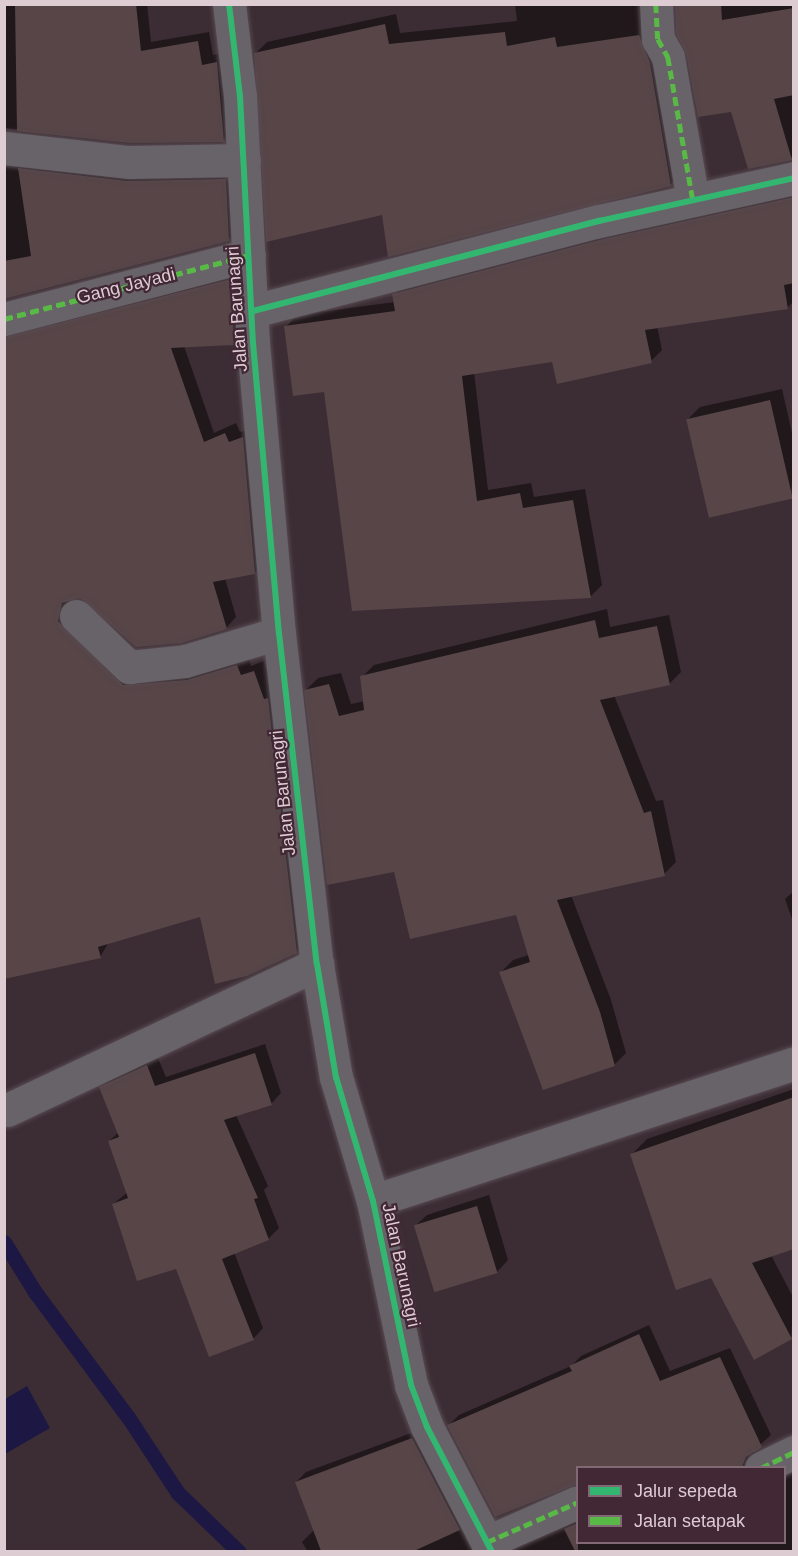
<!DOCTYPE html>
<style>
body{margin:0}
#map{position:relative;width:798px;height:1556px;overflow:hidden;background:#3c2d34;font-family:Helvetica,sans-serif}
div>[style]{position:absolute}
.water>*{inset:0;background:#1d1843}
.shadow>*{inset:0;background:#0007}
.stream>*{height:15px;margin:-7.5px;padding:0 7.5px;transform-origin:7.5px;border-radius:7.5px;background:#1d1843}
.building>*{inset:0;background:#574548;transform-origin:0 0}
.roads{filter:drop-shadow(0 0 2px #584b51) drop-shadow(0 0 2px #584b51)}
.street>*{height:33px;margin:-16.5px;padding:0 16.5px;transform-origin:16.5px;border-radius:16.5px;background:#686269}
.quiet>*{height:4.5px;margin-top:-2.25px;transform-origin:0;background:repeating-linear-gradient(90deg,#58b947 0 9px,transparent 0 13.5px)}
.cycleway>*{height:6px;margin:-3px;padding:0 3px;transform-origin:3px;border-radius:3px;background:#33b770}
span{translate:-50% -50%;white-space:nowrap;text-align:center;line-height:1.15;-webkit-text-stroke:4.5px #422734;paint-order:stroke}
.street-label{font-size:18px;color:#deccd3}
.frame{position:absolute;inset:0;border:6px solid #deccd3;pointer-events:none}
.legend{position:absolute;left:576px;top:1466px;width:210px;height:78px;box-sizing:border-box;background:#422734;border:2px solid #806974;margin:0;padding:8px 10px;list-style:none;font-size:18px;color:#deccd3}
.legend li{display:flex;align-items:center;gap:12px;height:30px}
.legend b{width:30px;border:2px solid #806974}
</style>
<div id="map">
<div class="water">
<i style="clip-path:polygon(27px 1386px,50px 1428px,5px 1454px,5px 1399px)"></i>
</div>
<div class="shadow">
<i style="clip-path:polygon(4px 4px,147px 4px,151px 42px,209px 32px,213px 55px,226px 52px,233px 130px,223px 140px,130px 142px,4px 128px)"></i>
<i style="clip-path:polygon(515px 4px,650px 4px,682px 173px,671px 184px,384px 213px,255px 54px,267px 42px,396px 14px,400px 33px,517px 21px)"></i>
<i style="clip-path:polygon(676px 4px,794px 4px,794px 159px,732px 111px)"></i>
<i style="clip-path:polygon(4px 153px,236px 169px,239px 229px,228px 240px,4px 298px)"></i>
<i style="clip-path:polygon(794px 189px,794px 301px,788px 307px,657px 326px,662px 350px,651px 361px,553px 360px,474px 372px,488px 490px,531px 483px,534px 497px,585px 489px,602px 585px,591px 596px,325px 390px,286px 327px,297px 315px,395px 302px,394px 295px,406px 283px)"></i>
<i style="clip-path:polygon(241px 270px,244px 333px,234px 343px,184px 346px,214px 433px,236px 423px,240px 432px,253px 428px,265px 562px,254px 573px,225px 578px,236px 617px,226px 628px,80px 596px,70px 599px,68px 610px,134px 675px,248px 655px,251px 666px,264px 661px,274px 690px,307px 941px,296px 952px,201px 915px,109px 942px,100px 957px,4px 623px,4px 323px)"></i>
<i style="clip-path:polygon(782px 389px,794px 442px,791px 497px,688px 419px,700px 407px)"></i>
<i style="clip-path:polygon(607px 609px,610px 627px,669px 615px,681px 672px,669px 684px,614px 695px,656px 801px,663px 800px,676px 862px,664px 874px,571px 895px,611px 1000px,626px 1053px,614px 1065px,501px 972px,513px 960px,529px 955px,518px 913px,396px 871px,306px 690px,318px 678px,341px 673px,351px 704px,365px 701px,362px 677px,374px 665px)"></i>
<i style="clip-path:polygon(794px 891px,794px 925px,785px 899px)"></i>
<i style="clip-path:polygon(265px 1044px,281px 1093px,271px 1104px,236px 1115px,268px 1186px,264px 1190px,279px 1228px,268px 1239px,234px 1252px,263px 1328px,253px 1339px,113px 1204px,128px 1192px,109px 1141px,119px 1132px,101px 1088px,112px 1077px,157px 1056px,166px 1077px)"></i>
<i style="clip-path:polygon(794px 1089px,794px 1248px,771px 1255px,794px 1299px,791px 1338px,712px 1276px,632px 1154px,647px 1139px)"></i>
<i style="clip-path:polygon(489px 1195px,508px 1260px,497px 1272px,415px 1226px,427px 1215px)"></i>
<i style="clip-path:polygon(649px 1325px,670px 1371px,730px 1348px,771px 1435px,754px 1450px,758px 1468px,578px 1468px,449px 1425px,459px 1415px,571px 1366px,581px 1356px)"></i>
<i style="clip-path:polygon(422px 1429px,486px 1552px,308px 1552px,302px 1542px,314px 1530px,296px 1482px,306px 1472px)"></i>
<i style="clip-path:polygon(794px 1469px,794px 1552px,513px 1552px,523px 1542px,578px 1518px,578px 1542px,784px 1542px,784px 1473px)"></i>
</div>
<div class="stream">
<i style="left:4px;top:1242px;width:59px;rotate:58.2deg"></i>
<i style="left:35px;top:1292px;width:156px;rotate:53.4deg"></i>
<i style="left:128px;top:1417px;width:91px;rotate:56.7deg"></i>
<i style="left:178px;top:1493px;width:85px;rotate:44deg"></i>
</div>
<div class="building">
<i style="clip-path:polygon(15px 4px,136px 4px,141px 51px,198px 41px,202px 65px,217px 62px,224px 142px,130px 143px,17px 131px)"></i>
<i style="clip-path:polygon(675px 4px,721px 4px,722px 20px,794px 8px,794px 95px,774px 99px,792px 160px,748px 169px,731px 112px,698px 117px,686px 54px,676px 34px)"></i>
<i style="clip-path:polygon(385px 24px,389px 44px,505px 32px,507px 46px,555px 37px,557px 47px,639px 35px,650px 63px,671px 186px,388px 257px,382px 215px,266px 242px,254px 53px)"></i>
<i style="clip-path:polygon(18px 168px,127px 181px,226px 179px,229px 241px,4px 299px,4px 261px,31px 256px)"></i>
<i style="clip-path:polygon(794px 197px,794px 283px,784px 285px,788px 309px,645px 330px,652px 363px,557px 384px,552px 362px,462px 376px,477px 501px,520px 493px,523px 508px,573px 500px,591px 598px,352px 611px,324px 392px,293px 396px,284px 326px,395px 311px,392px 294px,603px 239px)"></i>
<i style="clip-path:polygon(231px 279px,234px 345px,171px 348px,204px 442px,225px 433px,229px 442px,243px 437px,255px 574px,213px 582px,227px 629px,181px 643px,136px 647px,80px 598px,62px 603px,58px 621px,123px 685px,187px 680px,237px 665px,241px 675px,254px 671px,264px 699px,268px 698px,297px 953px,247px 976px,215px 984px,200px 917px,98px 947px,101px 958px,4px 979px,4px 337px)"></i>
<i style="left:770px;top:400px;width:101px;height:86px;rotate:77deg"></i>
<i style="clip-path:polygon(595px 620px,599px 638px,657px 626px,670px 685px,600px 700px,644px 813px,651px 811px,665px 876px,557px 900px,600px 1012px,615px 1066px,543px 1090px,499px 972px,530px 962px,516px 915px,410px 939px,394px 872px,327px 885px,304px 690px,329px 684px,339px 716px,364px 710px,360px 676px)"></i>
<i style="clip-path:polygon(255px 1053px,272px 1105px,224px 1120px,258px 1198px,254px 1199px,269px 1240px,222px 1259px,254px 1340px,209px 1357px,176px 1269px,137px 1281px,112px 1204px,128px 1198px,108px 1141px,119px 1137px,99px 1087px,147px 1065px,155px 1086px)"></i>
<i style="clip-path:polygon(794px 1097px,794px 1249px,752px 1263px,792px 1339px,754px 1360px,711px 1278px,676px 1290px,630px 1154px)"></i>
<i style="left:477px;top:1206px;width:70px;height:66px;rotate:73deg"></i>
<i style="clip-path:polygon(639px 1334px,660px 1381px,720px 1357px,762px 1447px,746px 1457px,742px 1467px,578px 1467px,578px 1484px,495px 1517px,447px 1425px,572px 1371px,569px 1366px)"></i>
<i style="clip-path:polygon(412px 1438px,460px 1530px,414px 1551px,321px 1551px,295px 1482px)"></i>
<i style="clip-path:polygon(578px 1523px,578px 1551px,575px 1551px,564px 1529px)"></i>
</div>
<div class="roads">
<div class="street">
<i style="left:229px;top:4px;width:93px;rotate:83.2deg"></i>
<i style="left:240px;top:96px;width:247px;rotate:87deg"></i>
<i style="left:253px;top:343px;width:291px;rotate:84.9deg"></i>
<i style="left:279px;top:633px;width:333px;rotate:83.5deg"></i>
<i style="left:317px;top:964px;width:115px;rotate:80.5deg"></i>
<i style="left:336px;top:1077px;width:129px;rotate:73.4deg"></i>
<i style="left:373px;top:1201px;width:188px;rotate:78.3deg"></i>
<i style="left:411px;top:1385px;width:45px;rotate:69.1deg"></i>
<i style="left:427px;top:1427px;width:141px;rotate:62.5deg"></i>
<i style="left:656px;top:4px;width:35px;rotate:87deg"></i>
<i style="left:658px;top:39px;width:21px;rotate:61deg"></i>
<i style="left:668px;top:57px;width:145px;rotate:80.1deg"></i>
<i style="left:4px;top:148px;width:126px;rotate:6.4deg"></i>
<i style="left:129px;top:162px;width:115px;rotate:-1deg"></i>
<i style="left:253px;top:311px;width:358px;rotate:-14.6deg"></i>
<i style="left:599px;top:221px;width:200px;rotate:-12.4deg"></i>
<i style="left:4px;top:319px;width:253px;rotate:-14.6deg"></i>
<i style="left:76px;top:616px;width:74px;rotate:43.9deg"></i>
<i style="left:129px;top:667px;width:56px;rotate:-6.1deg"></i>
<i style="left:185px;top:661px;width:98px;rotate:-16.6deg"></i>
<i style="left:7px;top:1110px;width:343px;rotate:-25.2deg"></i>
<i style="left:373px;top:1201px;width:443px;rotate:-18.1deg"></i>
<i style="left:761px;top:1468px;width:37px;rotate:-26deg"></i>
<i style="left:487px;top:1542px;width:99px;rotate:-23.7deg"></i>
</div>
</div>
<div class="quiet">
<i style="left:656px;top:4px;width:35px;rotate:87deg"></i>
<i style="left:658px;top:39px;width:21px;rotate:61deg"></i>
<i style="left:668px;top:57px;width:145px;rotate:80.1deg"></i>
<i style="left:4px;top:319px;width:253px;rotate:-14.6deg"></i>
<i style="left:761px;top:1468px;width:37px;rotate:-26deg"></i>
<i style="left:487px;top:1542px;width:99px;rotate:-23.7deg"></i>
</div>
<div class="cycleway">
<i style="left:229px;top:4px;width:93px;rotate:83.2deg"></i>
<i style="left:240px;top:96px;width:247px;rotate:87deg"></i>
<i style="left:253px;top:343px;width:291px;rotate:84.9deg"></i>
<i style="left:279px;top:633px;width:333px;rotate:83.5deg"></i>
<i style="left:317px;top:964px;width:115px;rotate:80.5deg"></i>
<i style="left:336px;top:1077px;width:129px;rotate:73.4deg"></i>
<i style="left:373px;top:1201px;width:188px;rotate:78.3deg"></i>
<i style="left:411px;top:1385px;width:45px;rotate:69.1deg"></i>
<i style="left:427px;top:1427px;width:141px;rotate:62.5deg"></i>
<i style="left:253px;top:311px;width:358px;rotate:-14.6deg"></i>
<i style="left:599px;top:221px;width:200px;rotate:-12.4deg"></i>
</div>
<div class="street-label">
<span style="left:126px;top:286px;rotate:-14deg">Gang Jayadi</span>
<span style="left:237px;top:309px;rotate:-94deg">Jalan Barunagri</span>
<span style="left:283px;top:793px;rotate:-96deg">Jalan Barunagri</span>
<span style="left:401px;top:1265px;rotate:78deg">Jalan Barunagri</span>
</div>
<div class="frame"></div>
<ul class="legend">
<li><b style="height:8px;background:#33b770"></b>Jalur sepeda</li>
<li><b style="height:8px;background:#58b947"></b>Jalan setapak</li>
</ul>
</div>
